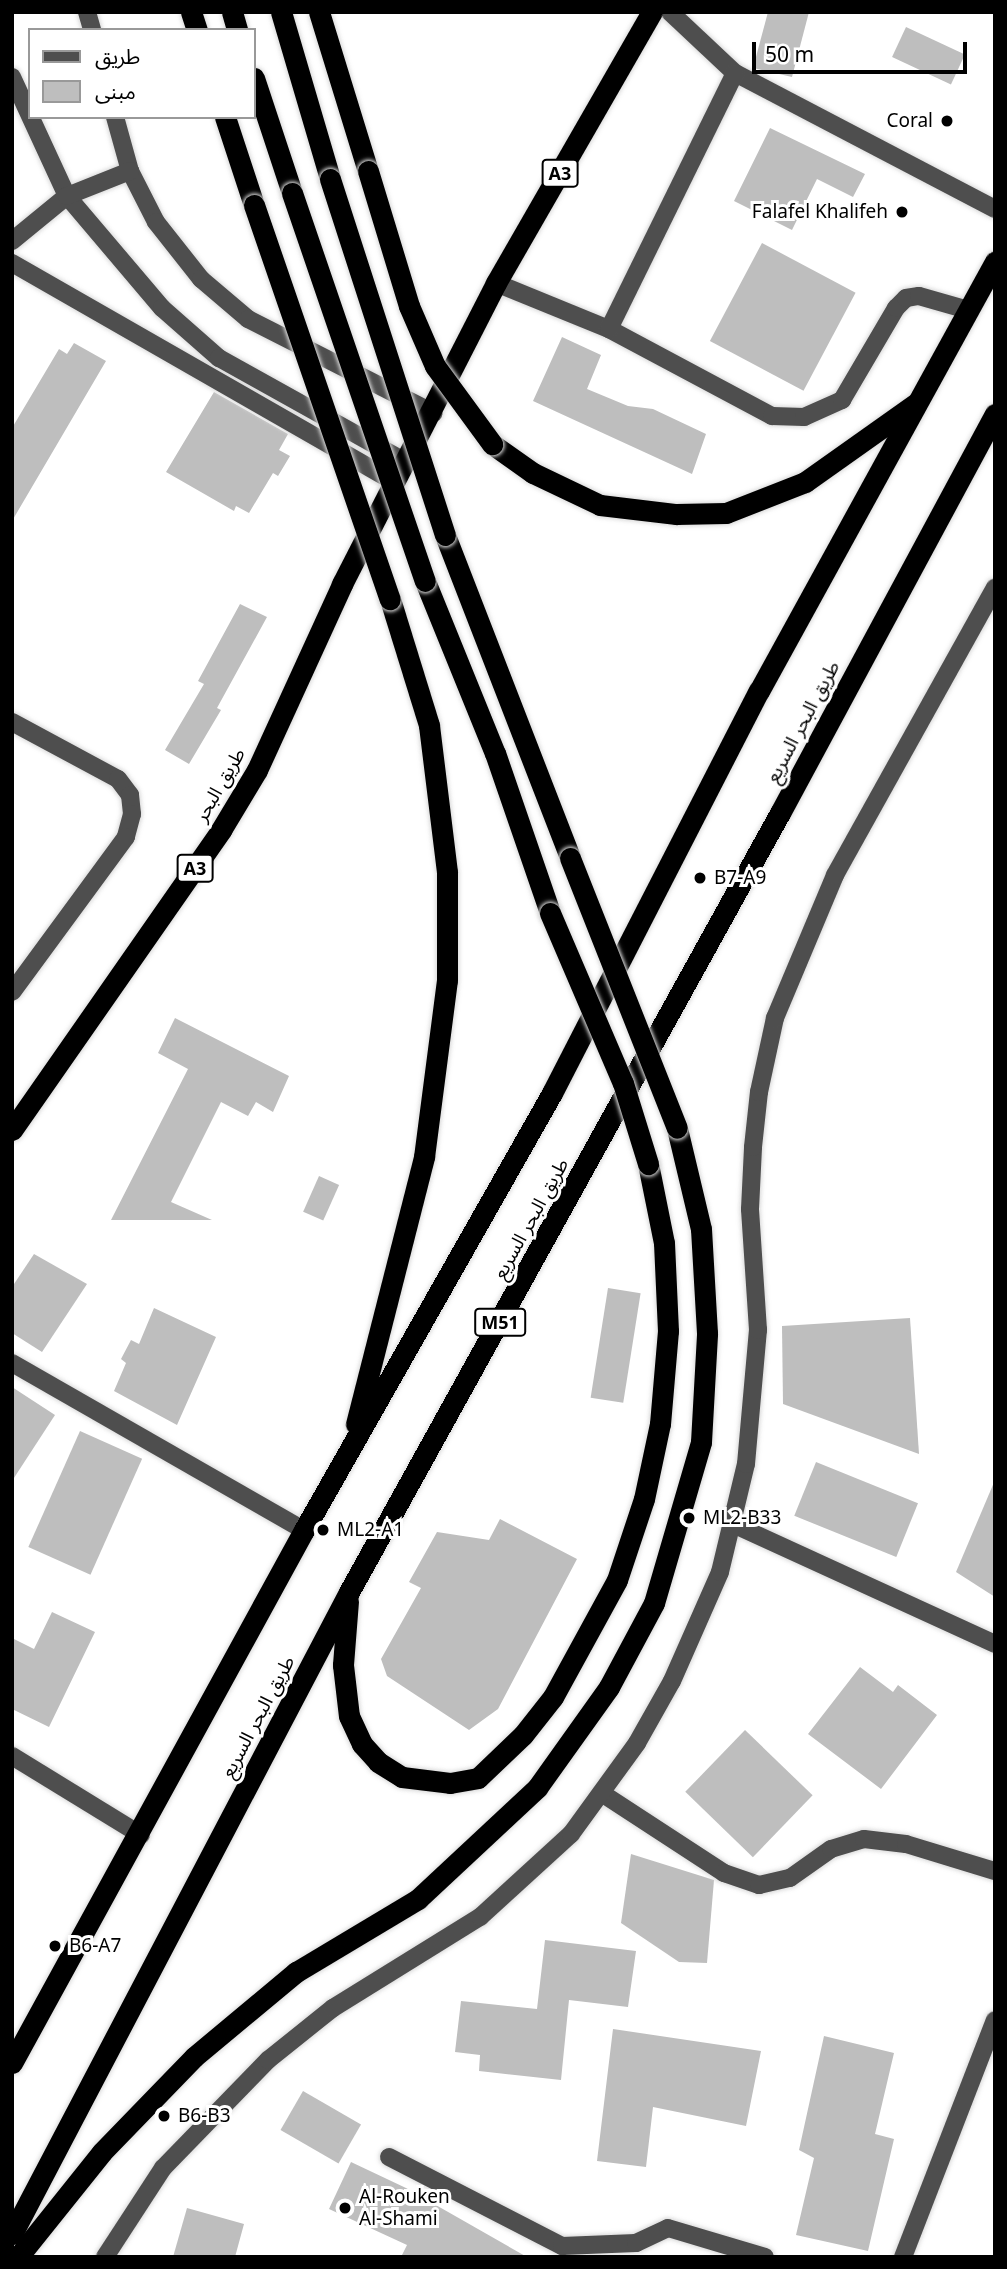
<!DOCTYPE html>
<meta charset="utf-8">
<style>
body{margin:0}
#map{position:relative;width:1007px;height:2269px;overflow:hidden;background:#fff;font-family:"Noto Sans","Noto Sans Arabic",sans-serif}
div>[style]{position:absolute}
.building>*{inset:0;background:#bebebe;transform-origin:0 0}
.roads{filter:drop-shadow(0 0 2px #dbdbdb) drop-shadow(0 0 2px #dbdbdb)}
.minor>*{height:18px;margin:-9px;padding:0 9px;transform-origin:9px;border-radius:9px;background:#4e4e4e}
.highway>*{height:21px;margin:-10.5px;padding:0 10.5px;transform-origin:10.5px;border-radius:10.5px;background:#000}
.bridges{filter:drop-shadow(0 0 2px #dbdbdb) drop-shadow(0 0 2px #dbdbdb)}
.highway-bridge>*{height:21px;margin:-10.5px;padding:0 10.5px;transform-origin:10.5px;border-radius:10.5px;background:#000}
.dots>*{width:19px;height:19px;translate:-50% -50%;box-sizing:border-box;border:4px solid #fff;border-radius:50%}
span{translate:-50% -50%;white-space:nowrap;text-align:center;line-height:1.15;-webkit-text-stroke:6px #fff;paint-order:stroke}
.shield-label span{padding:2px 5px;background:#fff;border:2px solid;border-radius:5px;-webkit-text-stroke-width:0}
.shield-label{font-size:18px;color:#000;font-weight:700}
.poi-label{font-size:19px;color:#000}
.right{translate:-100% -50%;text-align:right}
.left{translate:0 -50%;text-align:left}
.street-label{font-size:19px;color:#000}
.frame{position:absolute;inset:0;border:14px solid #000;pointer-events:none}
.legend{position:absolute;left:28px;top:28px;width:228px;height:91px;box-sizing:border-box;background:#fff;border:2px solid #999;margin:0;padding:9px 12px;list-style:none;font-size:21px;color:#000}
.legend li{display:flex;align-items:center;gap:14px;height:35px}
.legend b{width:35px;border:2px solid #999}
.scale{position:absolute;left:752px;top:42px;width:215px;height:32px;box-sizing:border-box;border:4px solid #000;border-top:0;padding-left:9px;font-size:21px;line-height:24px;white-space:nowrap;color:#000;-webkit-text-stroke:5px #fff;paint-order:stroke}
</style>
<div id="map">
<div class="building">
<i style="clip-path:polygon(768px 12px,809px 12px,792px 77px,753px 68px)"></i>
<i style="left:906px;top:27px;width:65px;height:33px;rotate:25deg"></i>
<i style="clip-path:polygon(770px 128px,865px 174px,853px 197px,817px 179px,792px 230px,734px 201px)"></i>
<i style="left:762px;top:243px;width:106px;height:111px;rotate:28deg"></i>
<i style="clip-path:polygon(562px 337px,601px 355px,587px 389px,628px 406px,653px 409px,706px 434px,692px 474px,533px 401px)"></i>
<i style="clip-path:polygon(74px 343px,106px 361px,12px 521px,12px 428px,59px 349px,67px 354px)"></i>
<i style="clip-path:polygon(214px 392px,288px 434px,279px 450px,290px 456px,278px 476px,273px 473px,249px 513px,236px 506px,234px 511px,166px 472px)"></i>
<i style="clip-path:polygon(240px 604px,267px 617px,217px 708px,221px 710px,189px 764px,165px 750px,204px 684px,198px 681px)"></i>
<i style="clip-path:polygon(175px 1018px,289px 1076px,273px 1112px,256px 1102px,248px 1116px,221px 1102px,171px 1202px,212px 1220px,111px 1220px,188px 1069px,158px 1053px)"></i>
<i style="left:319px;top:1176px;width:22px;height:39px;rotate:24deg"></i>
<i style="clip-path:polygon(34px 1254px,87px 1284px,42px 1352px,12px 1333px,12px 1287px)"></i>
<i style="left:608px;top:1288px;width:33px;height:111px;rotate:9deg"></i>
<i style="clip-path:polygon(154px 1308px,216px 1337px,177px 1425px,114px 1391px,126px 1363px,121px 1359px,131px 1340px,139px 1344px)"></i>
<i style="clip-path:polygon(910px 1318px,919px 1454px,783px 1404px,782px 1326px)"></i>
<i style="clip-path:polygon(12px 1387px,55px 1415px,12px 1481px)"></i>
<i style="left:80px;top:1431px;width:68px;height:127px;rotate:24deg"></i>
<i style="left:816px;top:1462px;width:110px;height:58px;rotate:22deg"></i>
<i style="clip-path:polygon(995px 1480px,995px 1597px,956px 1572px)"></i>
<i style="clip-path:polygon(500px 1519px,577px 1559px,498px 1709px,469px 1730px,387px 1676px,381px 1659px,421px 1588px,409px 1582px,437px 1532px,489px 1540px)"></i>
<i style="clip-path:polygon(52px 1612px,95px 1632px,49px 1727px,12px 1709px,12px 1638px,34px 1649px)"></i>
<i style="clip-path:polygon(860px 1667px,893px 1692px,898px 1685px,937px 1715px,881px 1789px,808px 1734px)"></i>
<i style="left:745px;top:1730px;width:94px;height:86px;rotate:44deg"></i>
<i style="clip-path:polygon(631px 1854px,714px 1880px,707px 1963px,679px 1962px,621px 1923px)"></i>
<i style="clip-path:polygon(545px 1940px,636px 1951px,628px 2007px,569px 2000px,561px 2080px,479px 2071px,480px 2055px,455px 2052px,461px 2001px,537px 2009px)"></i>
<i style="clip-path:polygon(613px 2029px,761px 2051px,746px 2126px,653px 2107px,646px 2167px,597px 2161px)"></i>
<i style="clip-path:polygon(824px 2036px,894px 2053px,875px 2134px,894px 2139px,868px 2251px,796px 2235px,814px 2158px,799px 2150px)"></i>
<i style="left:303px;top:2091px;width:67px;height:45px;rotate:30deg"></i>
<i style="clip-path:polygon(351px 2162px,406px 2188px,527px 2257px,401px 2257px,407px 2245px,329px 2209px)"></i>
<i style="clip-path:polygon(187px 2208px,244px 2224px,235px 2257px,173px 2257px)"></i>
</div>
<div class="roads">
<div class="minor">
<i style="left:87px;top:12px;width:19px;rotate:74deg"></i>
<i style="left:670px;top:12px;width:89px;rotate:43.2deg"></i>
<i style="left:735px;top:73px;width:293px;rotate:27.6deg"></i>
<i style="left:12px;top:77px;width:131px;rotate:65.2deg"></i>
<i style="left:67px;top:196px;width:147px;rotate:49.7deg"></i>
<i style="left:162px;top:308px;width:76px;rotate:41.3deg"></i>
<i style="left:219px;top:358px;width:214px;rotate:29.1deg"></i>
<i style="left:115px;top:117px;width:56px;rotate:74.5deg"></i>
<i style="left:130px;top:171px;width:57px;rotate:63deg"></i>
<i style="left:156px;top:222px;width:73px;rotate:51.7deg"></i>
<i style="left:201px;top:279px;width:62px;rotate:40.4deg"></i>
<i style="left:248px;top:319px;width:208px;rotate:26.9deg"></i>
<i style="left:12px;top:241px;width:71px;rotate:-39.3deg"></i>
<i style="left:67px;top:196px;width:68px;rotate:-21.6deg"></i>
<i style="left:12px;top:263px;width:441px;rotate:29.8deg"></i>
<i style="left:496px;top:283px;width:122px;rotate:22.2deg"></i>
<i style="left:609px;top:329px;width:185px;rotate:28.1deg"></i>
<i style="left:772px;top:416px;width:32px;rotate:2deg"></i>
<i style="left:804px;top:417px;width:42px;rotate:-24.1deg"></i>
<i style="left:842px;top:400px;width:107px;rotate:-59.6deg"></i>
<i style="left:896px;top:308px;width:14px;rotate:-45deg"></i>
<i style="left:906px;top:298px;width:13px;rotate:-9deg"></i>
<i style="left:919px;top:296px;width:51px;rotate:15.9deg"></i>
<i style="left:609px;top:329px;width:285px;rotate:-63.8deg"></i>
<i style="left:12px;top:722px;width:120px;rotate:28.3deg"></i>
<i style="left:118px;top:779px;width:20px;rotate:53deg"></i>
<i style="left:130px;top:795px;width:19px;rotate:84deg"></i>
<i style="left:132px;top:814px;width:24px;rotate:105deg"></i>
<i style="left:126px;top:837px;width:192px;rotate:126.3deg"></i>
<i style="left:12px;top:1363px;width:336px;rotate:29.8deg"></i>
<i style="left:733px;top:1524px;width:288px;rotate:24.6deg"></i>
<i style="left:12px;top:1756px;width:151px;rotate:31.5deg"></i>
<i style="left:603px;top:1794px;width:145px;rotate:33.1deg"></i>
<i style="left:724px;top:1873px;width:37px;rotate:19deg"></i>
<i style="left:759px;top:1885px;width:32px;rotate:-13deg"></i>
<i style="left:790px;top:1878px;width:50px;rotate:-35.3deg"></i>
<i style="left:831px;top:1849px;width:34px;rotate:-17deg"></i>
<i style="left:864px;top:1839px;width:42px;rotate:6.8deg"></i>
<i style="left:906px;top:1844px;width:93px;rotate:16.9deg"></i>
<i style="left:389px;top:2157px;width:195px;rotate:27.2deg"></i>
<i style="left:562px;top:2246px;width:74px;rotate:-2.3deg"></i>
<i style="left:636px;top:2243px;width:35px;rotate:-25deg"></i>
<i style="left:668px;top:2228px;width:101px;rotate:16.6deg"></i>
<i style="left:105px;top:2257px;width:106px;rotate:-56.9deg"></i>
<i style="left:163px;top:2168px;width:151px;rotate:-45.8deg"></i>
<i style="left:268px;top:2060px;width:83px;rotate:-38.7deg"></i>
<i style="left:333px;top:2008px;width:173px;rotate:-31.8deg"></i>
<i style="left:480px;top:1917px;width:123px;rotate:-42.4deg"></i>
<i style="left:571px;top:1834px;width:112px;rotate:-54deg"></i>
<i style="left:637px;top:1743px;width:71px;rotate:-60.6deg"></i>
<i style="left:672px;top:1681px;width:119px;rotate:-66.2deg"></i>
<i style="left:720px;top:1572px;width:111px;rotate:-76.5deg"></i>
<i style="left:746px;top:1464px;width:135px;rotate:-84.9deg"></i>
<i style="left:758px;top:1330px;width:121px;rotate:-93.8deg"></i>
<i style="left:750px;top:1209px;width:62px;rotate:-87.2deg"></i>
<i style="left:753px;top:1147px;width:55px;rotate:-83.8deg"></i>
<i style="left:759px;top:1092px;width:76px;rotate:-77.8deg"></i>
<i style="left:775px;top:1018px;width:155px;rotate:-67.2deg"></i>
<i style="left:835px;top:875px;width:329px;rotate:-60.9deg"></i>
<i style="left:903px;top:2257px;width:254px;rotate:-68.8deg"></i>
</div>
<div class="highway">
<i style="left:191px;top:12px;width:19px;rotate:72deg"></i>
<i style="left:232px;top:12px;width:19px;rotate:74deg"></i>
<i style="left:281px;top:12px;width:174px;rotate:73.6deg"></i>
<i style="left:319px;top:12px;width:166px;rotate:72.9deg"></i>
<i style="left:254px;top:78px;width:121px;rotate:71.7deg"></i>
<i style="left:225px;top:117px;width:93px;rotate:71.8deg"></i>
<i style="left:492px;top:444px;width:50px;rotate:35.3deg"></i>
<i style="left:533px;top:473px;width:74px;rotate:25.5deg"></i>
<i style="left:600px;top:505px;width:77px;rotate:6.8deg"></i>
<i style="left:676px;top:514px;width:50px;rotate:-1.1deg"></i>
<i style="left:726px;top:513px;width:85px;rotate:-21.4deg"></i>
<i style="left:805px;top:482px;width:135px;rotate:-35.3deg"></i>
<i style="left:445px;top:535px;width:346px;rotate:68.8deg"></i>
<i style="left:425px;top:581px;width:186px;rotate:67.9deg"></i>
<i style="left:495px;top:753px;width:169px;rotate:71deg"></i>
<i style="left:12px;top:1130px;width:366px;rotate:-55.1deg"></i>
<i style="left:221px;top:830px;width:70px;rotate:-59deg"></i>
<i style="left:257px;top:770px;width:205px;rotate:-65.4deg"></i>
<i style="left:342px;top:584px;width:338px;rotate:-62.9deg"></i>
<i style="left:496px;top:283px;width:313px;rotate:-60.1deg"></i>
<i style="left:356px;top:1424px;width:276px;rotate:-75.7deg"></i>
<i style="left:424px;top:1157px;width:178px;rotate:-82.6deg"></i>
<i style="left:447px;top:980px;width:108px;rotate:-90deg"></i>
<i style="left:447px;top:872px;width:148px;rotate:-97deg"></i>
<i style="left:429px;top:725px;width:132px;rotate:-107.2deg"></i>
<i style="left:348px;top:1601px;width:64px;rotate:94.5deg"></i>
<i style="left:343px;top:1665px;width:51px;rotate:83.3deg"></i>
<i style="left:349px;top:1716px;width:31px;rotate:65deg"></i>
<i style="left:362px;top:1744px;width:24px;rotate:48deg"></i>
<i style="left:378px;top:1762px;width:28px;rotate:32deg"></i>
<i style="left:402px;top:1777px;width:48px;rotate:7.1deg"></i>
<i style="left:450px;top:1783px;width:28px;rotate:-10deg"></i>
<i style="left:478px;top:1778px;width:62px;rotate:-43.7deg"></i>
<i style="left:523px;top:1735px;width:48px;rotate:-51.7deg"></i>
<i style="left:553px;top:1697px;width:133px;rotate:-61.3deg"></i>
<i style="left:617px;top:1580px;width:85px;rotate:-71.6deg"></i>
<i style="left:644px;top:1499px;width:77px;rotate:-78deg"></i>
<i style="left:660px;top:1424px;width:93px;rotate:-85.1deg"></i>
<i style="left:668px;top:1331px;width:88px;rotate:-92.6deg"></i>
<i style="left:664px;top:1243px;width:81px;rotate:-101.4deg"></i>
<i style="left:12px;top:2063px;width:608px;rotate:-61.28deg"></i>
<i style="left:304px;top:1530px;width:502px;rotate:-60.42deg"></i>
<i style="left:552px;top:1093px;width:452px;rotate:-62.8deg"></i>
<i style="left:759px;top:691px;width:490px;rotate:-61.2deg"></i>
<i style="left:12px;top:2234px;width:725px;rotate:-62.3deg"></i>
<i style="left:349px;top:1592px;width:890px;rotate:-61.05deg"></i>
<i style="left:780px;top:813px;width:453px;rotate:-61.7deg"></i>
<i style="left:18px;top:2257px;width:134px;rotate:-51.3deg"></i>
<i style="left:102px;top:2152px;width:132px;rotate:-45.9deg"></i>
<i style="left:194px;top:2057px;width:133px;rotate:-39.8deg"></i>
<i style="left:296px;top:1972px;width:142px;rotate:-30.9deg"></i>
<i style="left:418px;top:1899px;width:163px;rotate:-43deg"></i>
<i style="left:537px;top:1788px;width:124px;rotate:-54.5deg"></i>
<i style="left:609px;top:1687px;width:95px;rotate:-61.8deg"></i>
<i style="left:654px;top:1603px;width:168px;rotate:-73.7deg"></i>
<i style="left:701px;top:1442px;width:109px;rotate:-86.8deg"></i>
<i style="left:707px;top:1333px;width:104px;rotate:-93.3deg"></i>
<i style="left:701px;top:1229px;width:104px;rotate:-103.4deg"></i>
</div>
</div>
<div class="bridges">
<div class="highway-bridge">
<i style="left:368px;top:171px;width:141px;rotate:73.1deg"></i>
<i style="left:409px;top:306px;width:65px;rotate:66.6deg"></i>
<i style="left:435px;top:366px;width:97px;rotate:53.8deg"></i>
<i style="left:330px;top:179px;width:374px;rotate:72.1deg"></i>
<i style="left:292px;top:193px;width:410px;rotate:71.1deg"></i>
<i style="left:254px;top:205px;width:417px;rotate:71deg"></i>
<i style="left:570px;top:858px;width:290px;rotate:68.4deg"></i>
<i style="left:550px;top:913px;width:185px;rotate:66.8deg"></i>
<i style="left:623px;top:1083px;width:85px;rotate:72.8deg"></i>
</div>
</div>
<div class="dots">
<i style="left:947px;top:121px;background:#000"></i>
<i style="left:902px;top:212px;background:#000"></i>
<i style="left:700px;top:878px;background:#000"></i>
<i style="left:689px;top:1518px;background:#000"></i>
<i style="left:323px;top:1530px;background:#000"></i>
<i style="left:55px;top:1946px;background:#000"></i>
<i style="left:164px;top:2116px;background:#000"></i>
<i style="left:345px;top:2208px;background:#000"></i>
</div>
<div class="shield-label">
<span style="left:560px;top:173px">A3</span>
<span style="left:195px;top:868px">A3</span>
<span style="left:500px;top:1322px">M51</span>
</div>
<div class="poi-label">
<span class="right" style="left:933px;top:121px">Coral</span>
<span class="right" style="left:888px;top:212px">Falafel Khalifeh</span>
<span class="left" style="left:714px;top:878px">B7-A9</span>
<span class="left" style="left:703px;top:1518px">ML2-B33</span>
<span class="left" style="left:337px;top:1530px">ML2-A1</span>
<span class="left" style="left:69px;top:1946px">B6-A7</span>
<span class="left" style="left:178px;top:2116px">B6-B3</span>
<span class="left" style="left:359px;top:2208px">Al-Rouken<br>Al-Shami</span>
</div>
<div class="street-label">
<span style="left:803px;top:722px;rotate:-62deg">طريق البحر السريع</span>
<span style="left:220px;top:785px;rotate:-60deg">طريق البحر</span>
<span style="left:531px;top:1219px;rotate:-61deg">طريق البحر السريع</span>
<span style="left:258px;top:1717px;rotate:-62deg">طريق البحر السريع</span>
</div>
<div class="frame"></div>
<ul class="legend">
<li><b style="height:9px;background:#4e4e4e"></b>طريق</li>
<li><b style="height:19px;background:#bebebe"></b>مبنى</li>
</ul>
<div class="scale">50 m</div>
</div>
